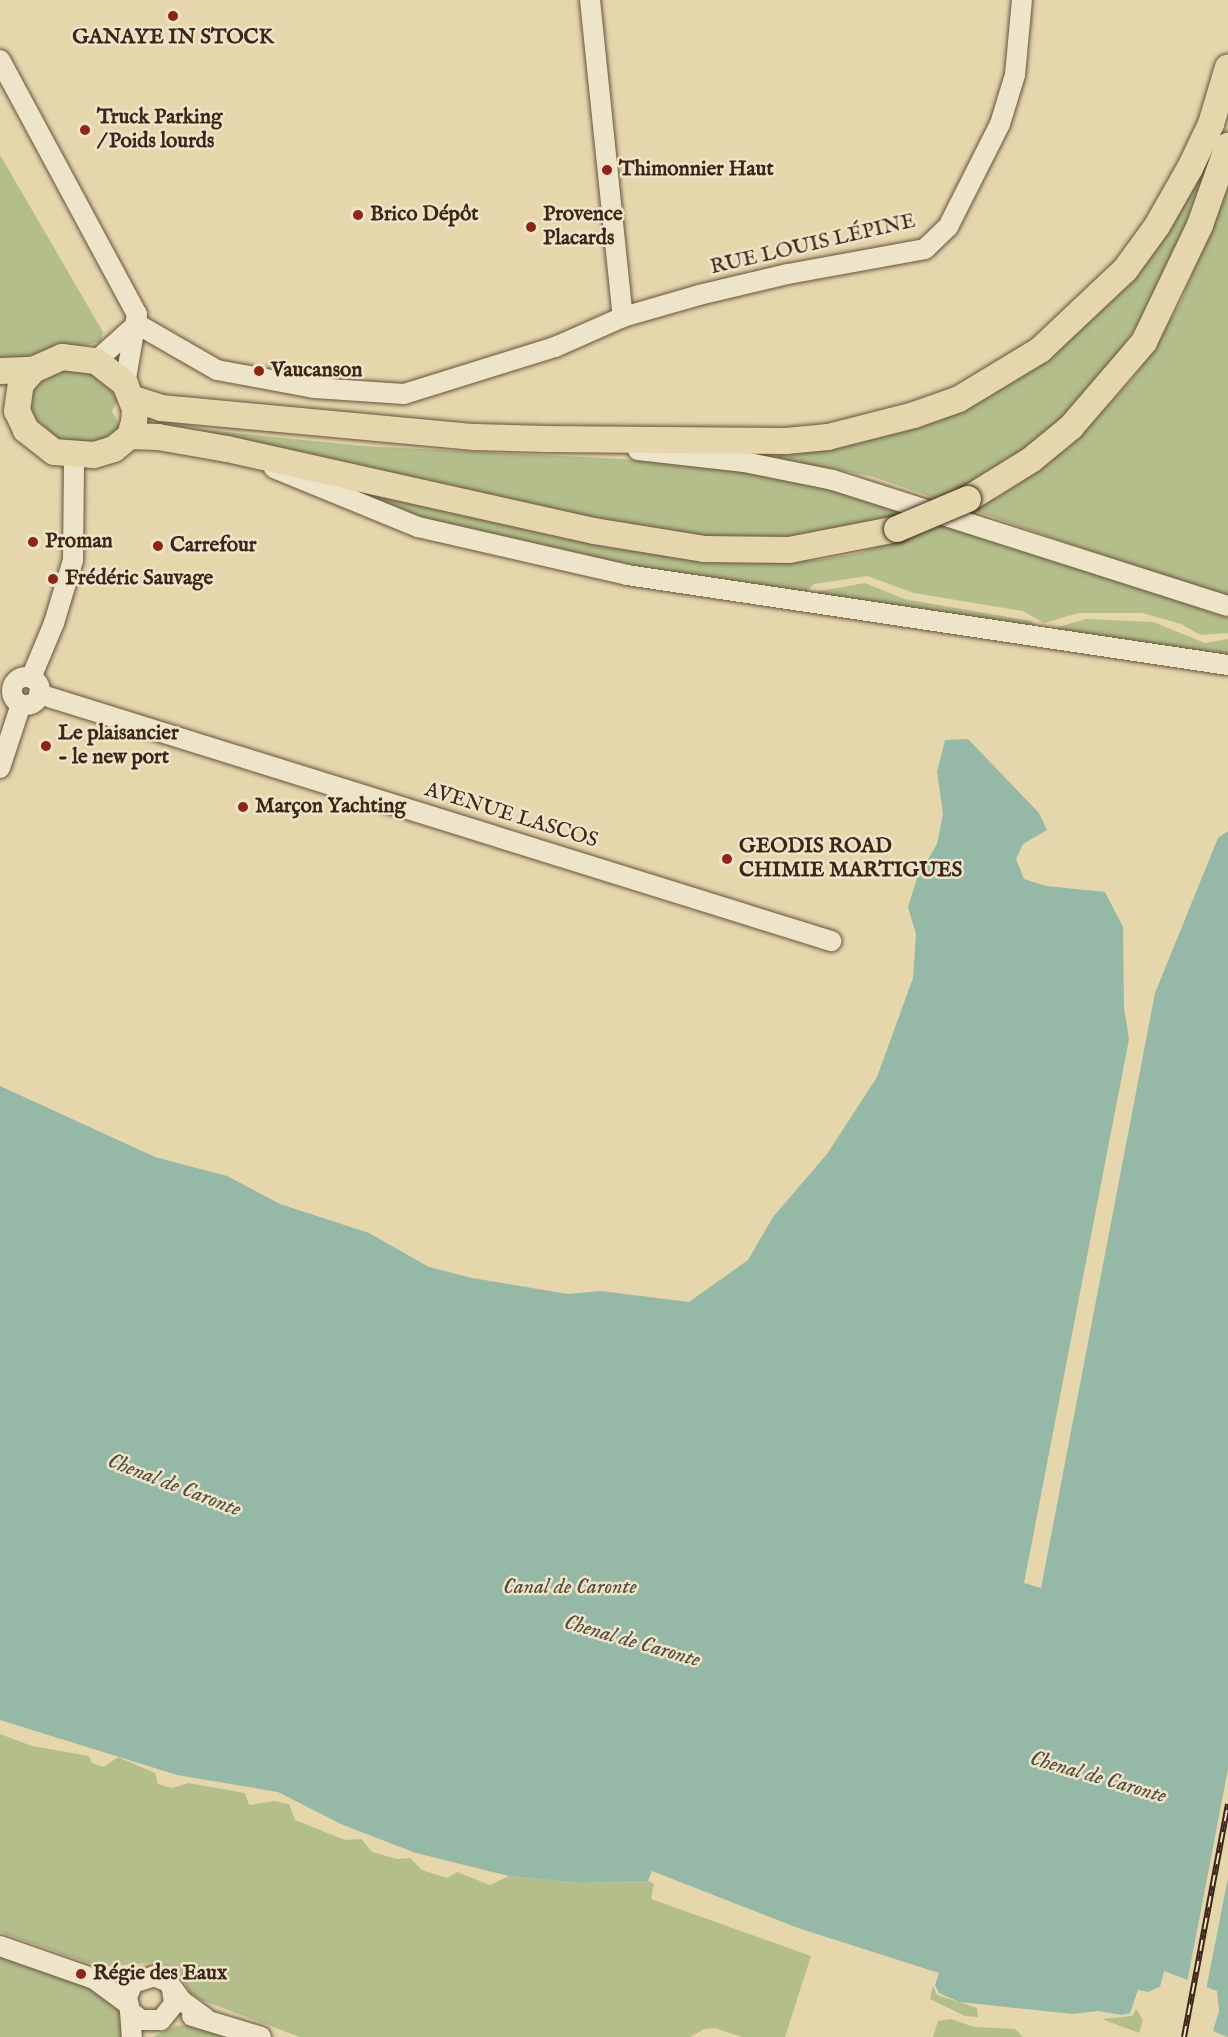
<!DOCTYPE html>
<meta charset="utf-8">
<style>
body{margin:0}
#map{position:relative;width:1228px;height:2037px;overflow:hidden;background:#e5d6ac;font-family:"IM FELL English",serif}
div>[style]{position:absolute}
.green>*{inset:0;background:#b3be8a}
.water>*{inset:0;background:#96b9a7}
.pier>*{inset:0;background:#e5d6ac}
.roads{filter:drop-shadow(0 0 2px #67523d) drop-shadow(0 0 2px #67523d)}
.minor>*{height:20px;margin:-10px;padding:0 10px;transform-origin:10px;border-radius:10px;background:#eee4c9}
.minor>.ring{margin:-10px;padding:0;box-sizing:content-box;background:none;border:20px solid #eee4c9;border-radius:50%}
.major>*{height:26px;margin:-13px;padding:0 13px;transform-origin:13px;border-radius:13px;background:#e5d6ac}
.rail>*{height:6px;margin-top:-3px;transform-origin:0;background:repeating-linear-gradient(90deg,#eee4c9 0 11px,#3d2618 0 22px);box-sizing:border-box;border-block:2px solid #3d2618}
.bridges{filter:drop-shadow(0 0 2px #3d2618) drop-shadow(0 0 2px #3d2618)}
.major-bridge>*{height:26px;margin:-13px;padding:0 13px;transform-origin:13px;border-radius:13px;background:#e5d6ac}
.dots>*{width:16px;height:16px;translate:-50% -50%;box-sizing:border-box;border:3px solid #eee4c9;border-radius:50%}
span{translate:-50% -50%;white-space:nowrap;text-align:center;line-height:1.15;-webkit-text-stroke:5px #eee4c9;paint-order:stroke}
.poi-label{font-size:21px;color:#3d2618;font-weight:700}
.left{translate:0 -50%;text-align:left}
.street-label{font-size:21px;color:#3d2618}
.water-label{font-size:22px;color:#534b3c;font-style:italic}
</style>
<div id="map">
<div class="green">
<i style="clip-path:polygon(1221px 130px,1166px 277px,1138px 324px,1103px 376px,1064px 418px,1019px 455px,940px 500px,871px 476px,778px 459px,778px 452px,1035px 363px)"></i>
<i style="clip-path:polygon(0 155px,103px 332px,101px 342px,0 361px)"></i>
<i style="clip-path:polygon(1228px 186px,1228px 598px,972px 510px,1002px 495px,1078px 438px,1134px 377px,1180px 304px)"></i>
<i style="clip-path:polygon(68px 367px,100px 376px,120px 396px,112px 411px,120px 427px,108px 437px,91px 443px,71px 443px,55px 438px,31px 414px,27px 406px,32px 384px)"></i>
<i style="clip-path:polygon(196px 429px,363px 446px,700px 463px,816px 483px,911px 511px,880px 523px,781px 542px,659px 535px)"></i>
<i style="clip-path:polygon(361px 492px,611px 548px,728px 563px,819px 560px,859px 553px,946px 521px,1228px 618px,1228px 633px,1201px 635px,1181px 624px,1142px 613px,1079px 613px,1044px 623px,1023px 611px,914px 593px,867px 576px,814px 584px,805px 593px,667px 573px,433px 521px,390px 508px,359px 494px)"></i>
<i style="clip-path:polygon(865px 583px,904px 599px,1031px 621px,1036px 627px,815px 596px,820px 591px)"></i>
<i style="clip-path:polygon(1086px 619px,1153px 622px,1205px 643px,1228px 639px,1228px 657px,1048px 630px)"></i>
<i style="clip-path:polygon(0 1734px,32px 1746px,89px 1756px,92px 1763px,104px 1767px,118px 1757px,155px 1773px,158px 1784px,172px 1788px,188px 1783px,245px 1793px,249px 1805px,275px 1801px,289px 1804px,295px 1820px,345px 1840px,361px 1839px,372px 1852px,397px 1859px,410px 1858px,422px 1870px,447px 1878px,457px 1872px,490px 1885px,509px 1876px,580px 1883px,648px 1881px,654px 1884px,651px 1899px,811px 1956px,785px 2037px,742px 2037px,715px 2028px,704px 2029px,690px 2037px,300px 2037px,201px 2000px,191px 1994px,178px 1972px,158px 1962px,100px 1967px,0 1932px)"></i>
<i style="clip-path:polygon(0 1957px,93px 1989px,117px 2006px,124px 2017px,123px 2037px,0 2037px)"></i>
<i style="clip-path:polygon(933px 1985px,937px 1995px,977px 2008px,978px 2017px,965px 2016px,930px 1999px)"></i>
<i style="clip-path:polygon(1136px 2009px,1143px 2020px,1139px 2033px,1102px 2019px,1132px 2016px)"></i>
<i style="clip-path:polygon(951px 2019px,974px 2027px,1015px 2029px,1023px 2037px,933px 2037px,938px 2021px)"></i>
<i style="clip-path:polygon(189px 2025px,230px 2037px,153px 2037px,175px 2026px)"></i>
</div>
<div class="water">
<i style="clip-path:polygon(968px 739px,1039px 813px,1047px 830px,1023px 844px,1016px 859px,1024px 879px,1046px 886px,1105px 892px,1123px 927px,1124px 1008px,1129px 1039px,1024px 1583px,1041px 1588px,1155px 993px,1218px 838px,1228px 831px,1228px 2037px,1213px 2031px,1219px 2011px,1217px 1991px,1164px 1971px,1160px 1987px,1148px 1992px,1138px 1990px,1130px 2013px,1122px 2015px,1098px 2011px,1073px 2014px,959px 2002px,939px 1993px,935px 1985px,939px 1973px,798px 1928px,652px 1871px,648px 1881px,580px 1883px,509px 1876px,416px 1853px,343px 1825px,278px 1792px,177px 1775px,0 1720px,0 1086px,155px 1157px,227px 1176px,280px 1204px,369px 1233px,429px 1267px,472px 1278px,568px 1294px,601px 1291px,689px 1302px,748px 1260px,773px 1217px,827px 1154px,877px 1077px,913px 978px,916px 934px,908px 907px,917px 878px,937px 844px,943px 814px,937px 772px,945px 740px)"></i>
</div>
<div class="pier">
<i style="clip-path:polygon(1228px 1769px,1228px 1878px,1206px 1990px,1187px 1983px)"></i>
</div>
<div class="roads">
<div class="minor">
<i style="left:590px;top:0;width:319px;rotate:84.1deg"></i>
<i style="left:0;top:60px;width:289px;rotate:61.7deg"></i>
<i style="left:137px;top:314px;width:71px;rotate:99.7deg"></i>
<i style="left:137px;top:324px;width:92px;rotate:29.9deg"></i>
<i style="left:217px;top:370px;width:100px;rotate:10.4deg"></i>
<i style="left:315px;top:388px;width:89px;rotate:3.9deg"></i>
<i style="left:404px;top:394px;width:158px;rotate:-17.3deg"></i>
<i style="left:555px;top:347px;width:74px;rotate:-23.8deg"></i>
<i style="left:623px;top:317px;width:79px;rotate:-16.1deg"></i>
<i style="left:699px;top:295px;width:91px;rotate:-13.3deg"></i>
<i style="left:788px;top:274px;width:139px;rotate:-10.3deg"></i>
<i style="left:925px;top:249px;width:32px;rotate:-44deg"></i>
<i style="left:948px;top:227px;width:115px;rotate:-63.2deg"></i>
<i style="left:1000px;top:124px;width:51px;rotate:-73deg"></i>
<i style="left:1015px;top:75px;width:75px;rotate:-84.7deg"></i>
<i style="left:96px;top:361px;width:55px;rotate:-42.1deg"></i>
<i style="left:638px;top:450px;width:107px;rotate:6.5deg"></i>
<i style="left:744px;top:462px;width:91px;rotate:11.4deg"></i>
<i style="left:833px;top:480px;width:415px;rotate:17.7deg"></i>
<i style="left:274px;top:468px;width:156px;rotate:22.3deg"></i>
<i style="left:418px;top:527px;width:214px;rotate:12.9deg"></i>
<i style="left:627px;top:575px;width:608px;rotate:8.52deg"></i>
<i class="ring" style="left:12px;top:677px;width:8px;height:8px"></i>
<i style="left:31px;top:678px;width:60px;rotate:-67.3deg"></i>
<i style="left:54px;top:623px;width:66px;rotate:-73.2deg"></i>
<i style="left:73px;top:560px;width:104px;rotate:-89.4deg"></i>
<i style="left:39px;top:694px;width:830px;rotate:17.32deg"></i>
<i style="left:0;top:768px;width:67px;rotate:-71.8deg"></i>
<i style="left:0;top:1946px;width:100px;rotate:19.3deg"></i>
<i style="left:94px;top:1979px;width:42px;rotate:36.3deg"></i>
<i style="left:172px;top:1989px;width:15px;rotate:82deg"></i>
<i style="left:174px;top:2004px;width:21px;rotate:129deg"></i>
<i style="left:161px;top:2020px;width:20px;rotate:180deg"></i>
<i style="left:141px;top:2020px;width:14px;rotate:-141deg"></i>
<i style="left:130px;top:2011px;width:14px;rotate:-102deg"></i>
<i style="left:127px;top:1997px;width:15px;rotate:-67deg"></i>
<i style="left:133px;top:1983px;width:22px;rotate:-18deg"></i>
<i style="left:154px;top:1976px;width:15px;rotate:23deg"></i>
<i style="left:168px;top:1982px;width:24px;rotate:54deg"></i>
<i style="left:182px;top:2001px;width:29px;rotate:36deg"></i>
<i style="left:130px;top:2011px;width:26px;rotate:86deg"></i>
<i style="left:192px;top:2016px;width:72px;rotate:16.9deg"></i>
</div>
<div class="major">
<i style="left:62px;top:357px;width:34px;rotate:7deg"></i>
<i style="left:96px;top:361px;width:37px;rotate:38deg"></i>
<i style="left:125px;top:384px;width:27px;rotate:68deg"></i>
<i style="left:135px;top:409px;width:13px;rotate:94deg"></i>
<i style="left:134px;top:422px;width:15px;rotate:106deg"></i>
<i style="left:130px;top:436px;width:21px;rotate:141deg"></i>
<i style="left:114px;top:449px;width:21px;rotate:163deg"></i>
<i style="left:94px;top:455px;width:40px;rotate:-175.7deg"></i>
<i style="left:54px;top:452px;width:36px;rotate:-142deg"></i>
<i style="left:26px;top:430px;width:21px;rotate:-115deg"></i>
<i style="left:17px;top:411px;width:27px;rotate:-82deg"></i>
<i style="left:21px;top:384px;width:18px;rotate:-49deg"></i>
<i style="left:33px;top:370px;width:32px;rotate:-24deg"></i>
<i style="left:0;top:371px;width:33px;rotate:-2deg"></i>
<i style="left:131px;top:398px;width:32px;rotate:18deg"></i>
<i style="left:161px;top:408px;width:315px;rotate:5.3deg"></i>
<i style="left:475px;top:437px;width:71px;rotate:1.6deg"></i>
<i style="left:546px;top:439px;width:240px;rotate:0.5deg"></i>
<i style="left:786px;top:441px;width:42px;rotate:-5.4deg"></i>
<i style="left:828px;top:437px;width:89px;rotate:-14.3deg"></i>
<i style="left:914px;top:415px;width:48px;rotate:-19.6deg"></i>
<i style="left:959px;top:399px;width:95px;rotate:-31.2deg"></i>
<i style="left:1040px;top:350px;width:117px;rotate:-43.3deg"></i>
<i style="left:1125px;top:270px;width:54px;rotate:-54deg"></i>
<i style="left:1157px;top:226px;width:67px;rotate:-60.4deg"></i>
<i style="left:1190px;top:168px;width:49px;rotate:-64.5deg"></i>
<i style="left:1211px;top:124px;width:59px;rotate:-73.4deg"></i>
<i style="left:130px;top:436px;width:28px;rotate:2deg"></i>
<i style="left:158px;top:437px;width:70px;rotate:9.9deg"></i>
<i style="left:227px;top:449px;width:376px;rotate:12.6deg"></i>
<i style="left:594px;top:531px;width:111px;rotate:9.3deg"></i>
<i style="left:704px;top:549px;width:85px;rotate:0.7deg"></i>
<i style="left:789px;top:550px;width:110px;rotate:-11deg"></i>
<i style="left:968px;top:499px;width:74px;rotate:-31.8deg"></i>
<i style="left:1031px;top:460px;width:52px;rotate:-39.5deg"></i>
<i style="left:1071px;top:427px;width:112px;rotate:-49.3deg"></i>
<i style="left:1144px;top:342px;width:130px;rotate:-64.4deg"></i>
<i style="left:1200px;top:225px;width:84px;rotate:-70.5deg"></i>
</div>
</div>
<div class="rail">
<i style="left:1184px;top:2037px;width:237px;rotate:-79.3deg"></i>
</div>
<div class="bridges">
<div class="major-bridge">
<i style="left:897px;top:529px;width:77px;rotate:-22.9deg"></i>
</div>
</div>
<div class="dots">
<i style="left:173px;top:16px;background:#8f2418"></i>
<i style="left:85px;top:130px;background:#8f2418"></i>
<i style="left:607px;top:170px;background:#8f2418"></i>
<i style="left:358px;top:215px;background:#8f2418"></i>
<i style="left:531px;top:227px;background:#8f2418"></i>
<i style="left:259px;top:371px;background:#8f2418"></i>
<i style="left:33px;top:542px;background:#8f2418"></i>
<i style="left:158px;top:546px;background:#8f2418"></i>
<i style="left:53px;top:579px;background:#8f2418"></i>
<i style="left:46px;top:746px;background:#8f2418"></i>
<i style="left:243px;top:807px;background:#8f2418"></i>
<i style="left:727px;top:859px;background:#8f2418"></i>
<i style="left:81px;top:1974px;background:#8f2418"></i>
</div>
<div class="poi-label">
<span style="left:173px;top:38px">GANAYE IN STOCK</span>
<span class="left" style="left:97px;top:130px">Truck Parking<br>/ Poids lourds</span>
<span class="left" style="left:619px;top:170px">Thimonnier Haut</span>
<span class="left" style="left:370px;top:215px">Brico Dépôt</span>
<span class="left" style="left:543px;top:227px">Provence<br>Placards</span>
<span class="left" style="left:271px;top:371px">Vaucanson</span>
<span class="left" style="left:45px;top:542px">Proman</span>
<span class="left" style="left:170px;top:546px">Carrefour</span>
<span class="left" style="left:65px;top:579px">Frédéric Sauvage</span>
<span class="left" style="left:58px;top:746px">Le plaisancier<br>- le new port</span>
<span class="left" style="left:255px;top:807px">Marçon Yachting</span>
<span class="left" style="left:739px;top:859px">GEODIS ROAD<br>CHIMIE MARTIGUES</span>
<span class="left" style="left:93px;top:1974px">Régie des Eaux</span>
</div>
<div class="street-label">
<span style="left:813px;top:245px;rotate:-13deg">RUE LOUIS LÉPINE</span>
<span style="left:511px;top:816px;rotate:17deg">AVENUE LASCOS</span>
</div>
<div class="water-label">
<span style="left:174px;top:1486px;rotate:21deg">Chenal de Caronte</span>
<span style="left:570px;top:1588px">Canal de Caronte</span>
<span style="left:632px;top:1642px;rotate:16deg">Chenal de Caronte</span>
<span style="left:1098px;top:1778px;rotate:16deg">Chenal de Caronte</span>
</div>
</div>
